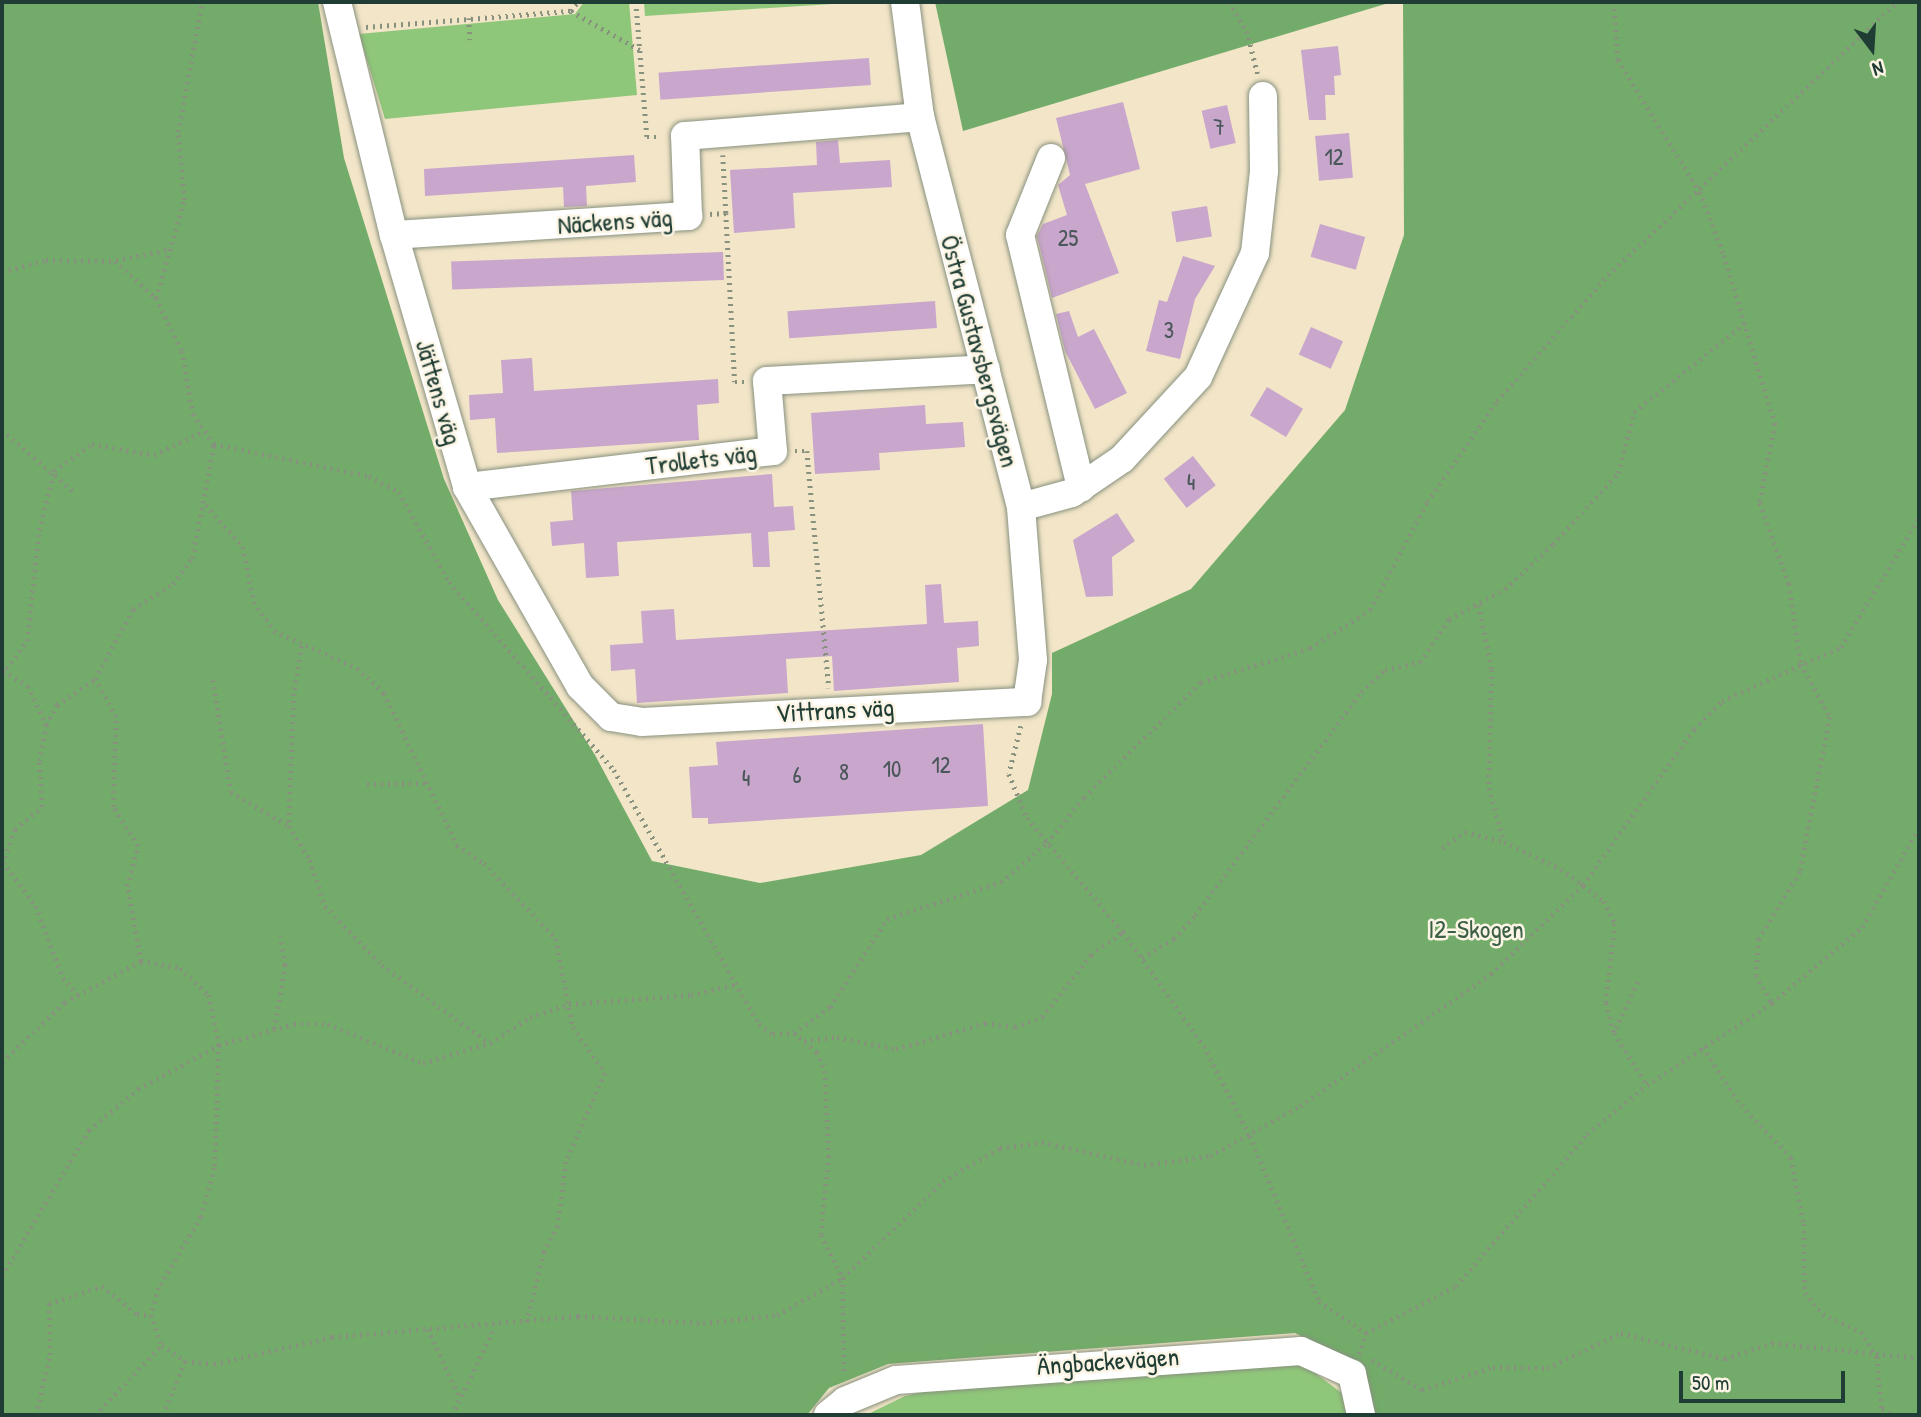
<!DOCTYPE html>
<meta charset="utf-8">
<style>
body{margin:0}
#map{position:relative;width:1921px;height:1417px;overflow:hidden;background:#f2e5c8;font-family:"Patrick Hand",sans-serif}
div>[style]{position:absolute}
.green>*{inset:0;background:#8fc77a}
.forest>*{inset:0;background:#73ac6a}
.building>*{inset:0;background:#c9a6cc;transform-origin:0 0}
.path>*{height:4.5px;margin-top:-2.25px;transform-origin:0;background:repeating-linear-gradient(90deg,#88917e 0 2px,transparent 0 7px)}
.roads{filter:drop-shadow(0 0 2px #88917e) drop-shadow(0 0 2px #88917e)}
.minor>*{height:28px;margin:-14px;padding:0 14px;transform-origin:14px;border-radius:14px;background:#fff}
span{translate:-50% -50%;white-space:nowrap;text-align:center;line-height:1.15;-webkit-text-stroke:5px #fcf5e5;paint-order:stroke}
.number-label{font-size:23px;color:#4a575a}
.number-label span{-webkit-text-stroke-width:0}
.street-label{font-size:26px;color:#1f3d34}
.park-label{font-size:26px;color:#3b6046}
.frame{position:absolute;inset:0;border:4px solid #1f3d34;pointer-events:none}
.north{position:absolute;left:1837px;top:14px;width:70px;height:70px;-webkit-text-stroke:5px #fcf5e5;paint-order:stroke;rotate:163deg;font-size:19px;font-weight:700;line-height:28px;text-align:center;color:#1f3d34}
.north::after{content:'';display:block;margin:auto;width:24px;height:32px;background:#1f3d34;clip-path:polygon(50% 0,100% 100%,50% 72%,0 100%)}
.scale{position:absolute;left:1679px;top:1371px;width:166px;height:32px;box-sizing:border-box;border:4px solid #1f3d34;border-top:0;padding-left:9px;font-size:21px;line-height:24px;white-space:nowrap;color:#1f3d34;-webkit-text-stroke:5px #fcf5e5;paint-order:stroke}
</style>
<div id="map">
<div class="green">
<i style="clip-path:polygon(584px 2px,629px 2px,637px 95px,385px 119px,359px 34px,575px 14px)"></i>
<i style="clip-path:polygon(644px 2px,863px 2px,645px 16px)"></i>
<i style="clip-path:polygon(1303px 1364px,1343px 1394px,1349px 1415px,866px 1415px,905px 1396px,972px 1381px)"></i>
</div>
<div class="forest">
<i style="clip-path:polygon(2px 2px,318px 2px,344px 158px,444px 479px,498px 600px,595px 755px,652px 861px,760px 883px,921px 855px,1028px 790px,1052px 694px,1052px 653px,1191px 589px,1345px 410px,1404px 235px,1403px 2px,1919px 2px,1919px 1415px,1375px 1415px,1362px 1368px,1295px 1333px,888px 1364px,829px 1388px,807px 1415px,2px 1415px)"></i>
<i style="clip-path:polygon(935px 2px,1392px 2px,963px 131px)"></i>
</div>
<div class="building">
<i style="clip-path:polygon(1338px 46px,1341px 75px,1334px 76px,1335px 95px,1325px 95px,1326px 120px,1309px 120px,1301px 50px)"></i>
<i style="left:869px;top:58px;width:27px;height:211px;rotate:86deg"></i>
<i style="clip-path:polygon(1123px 102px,1140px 169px,1085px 184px,1119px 273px,1052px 298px,1037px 236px,1043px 224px,1067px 215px,1058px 185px,1070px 175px,1056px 118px)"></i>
<i style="left:1227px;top:105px;width:39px;height:26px;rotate:77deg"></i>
<i style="left:1349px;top:133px;width:45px;height:34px;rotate:85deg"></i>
<i style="clip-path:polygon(838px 140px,840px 163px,890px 160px,892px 187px,793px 193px,795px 228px,734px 233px,730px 170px,817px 165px,816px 142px)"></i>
<i style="clip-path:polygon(634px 155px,636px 182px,586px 186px,587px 206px,564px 207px,563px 187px,425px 196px,424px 169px)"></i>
<i style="left:1207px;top:206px;width:31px;height:36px;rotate:81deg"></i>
<i style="left:1320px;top:224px;width:47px;height:34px;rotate:16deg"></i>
<i style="left:723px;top:252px;width:28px;height:272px;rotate:88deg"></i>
<i style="clip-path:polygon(1183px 256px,1215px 266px,1195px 299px,1180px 359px,1146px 351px,1159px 300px,1167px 302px)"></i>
<i style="left:935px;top:301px;width:27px;height:148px;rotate:86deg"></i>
<i style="clip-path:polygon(1069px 311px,1078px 337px,1094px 329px,1127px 393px,1095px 409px,1065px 351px,1056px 314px)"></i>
<i style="left:1311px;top:327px;width:35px;height:30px;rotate:24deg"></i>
<i style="clip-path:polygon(532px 358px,534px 391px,718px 379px,719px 403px,697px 405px,699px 440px,497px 453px,495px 418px,470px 420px,469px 395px,503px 393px,501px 360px)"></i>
<i style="left:1267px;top:387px;width:42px;height:33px;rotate:31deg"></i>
<i style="clip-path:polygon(925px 405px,926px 424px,963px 422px,965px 447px,879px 453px,880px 470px,815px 474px,811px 413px)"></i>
<i style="left:1193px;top:456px;width:37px;height:37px;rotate:52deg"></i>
<i style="clip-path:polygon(772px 474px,774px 507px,793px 506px,795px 530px,768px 532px,770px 567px,753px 567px,751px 533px,617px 542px,619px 576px,586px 578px,584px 543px,552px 546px,550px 522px,573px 520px,571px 491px)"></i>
<i style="clip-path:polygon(1117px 513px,1135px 541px,1112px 557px,1113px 596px,1086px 597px,1073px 540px)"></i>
<i style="clip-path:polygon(941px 584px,944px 623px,978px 621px,979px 646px,957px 648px,959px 682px,834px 691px,832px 656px,786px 659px,788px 693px,637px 703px,635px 669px,611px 671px,610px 645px,643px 643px,641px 611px,674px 609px,676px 640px,927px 624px,925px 585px)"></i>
<i style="clip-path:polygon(983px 724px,988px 806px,708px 824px,708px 818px,692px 818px,689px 767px,718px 765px,716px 742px)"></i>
</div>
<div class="path">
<i style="left:636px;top:2px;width:135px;rotate:85.3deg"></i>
<i style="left:647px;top:137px;width:13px"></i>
<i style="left:1229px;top:2px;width:34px;rotate:58deg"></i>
<i style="left:1247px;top:31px;width:45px;rotate:76deg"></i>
<i style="left:1614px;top:2px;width:58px;rotate:86.1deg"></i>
<i style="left:1618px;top:60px;width:155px;rotate:58.2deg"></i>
<i style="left:1700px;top:192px;width:67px;rotate:69.1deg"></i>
<i style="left:1724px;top:255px;width:177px;rotate:73.2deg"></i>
<i style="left:1775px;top:424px;width:80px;rotate:100.8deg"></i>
<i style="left:1760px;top:503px;width:86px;rotate:70.3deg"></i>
<i style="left:1789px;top:584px;width:81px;rotate:81.5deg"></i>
<i style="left:1801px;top:664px;width:60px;rotate:61.3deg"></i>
<i style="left:1830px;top:717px;width:158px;rotate:101deg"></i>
<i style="left:1800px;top:872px;width:79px;rotate:121.5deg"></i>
<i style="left:1759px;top:939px;width:36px;rotate:95deg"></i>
<i style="left:1756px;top:975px;width:32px;rotate:60deg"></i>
<i style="left:571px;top:11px;width:79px;rotate:29.5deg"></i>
<i style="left:469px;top:18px;width:22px;rotate:87deg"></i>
<i style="left:366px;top:27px;width:206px;rotate:-4.5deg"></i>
<i style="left:571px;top:11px;width:11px;rotate:-56deg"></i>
<i style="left:723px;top:155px;width:58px;rotate:87deg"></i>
<i style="left:710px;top:214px;width:16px;rotate:-4deg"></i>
<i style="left:726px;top:213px;width:169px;rotate:87deg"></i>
<i style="left:735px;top:382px;width:10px"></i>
<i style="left:116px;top:260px;width:57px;rotate:-11.1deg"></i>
<i style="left:2px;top:272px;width:46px;rotate:-15.3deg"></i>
<i style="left:46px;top:260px;width:69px;rotate:0.8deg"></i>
<i style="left:115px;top:261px;width:55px;rotate:42.1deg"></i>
<i style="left:156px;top:298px;width:59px;rotate:63.9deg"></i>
<i style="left:182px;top:351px;width:64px;rotate:80.1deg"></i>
<i style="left:193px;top:414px;width:37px;rotate:55deg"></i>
<i style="left:214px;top:444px;width:158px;rotate:11.7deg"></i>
<i style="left:369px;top:476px;width:34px;rotate:28deg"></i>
<i style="left:399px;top:492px;width:103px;rotate:60.9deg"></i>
<i style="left:449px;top:582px;width:250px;rotate:48.7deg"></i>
<i style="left:614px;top:770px;width:292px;rotate:60.3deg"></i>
<i style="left:759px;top:1024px;width:17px;rotate:36deg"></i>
<i style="left:773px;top:1034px;width:21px;rotate:-3deg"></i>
<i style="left:794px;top:1033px;width:44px;rotate:-35.8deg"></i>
<i style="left:830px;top:1007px;width:105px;rotate:-57.1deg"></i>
<i style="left:887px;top:919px;width:120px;rotate:-18deg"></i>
<i style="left:1001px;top:882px;width:60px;rotate:-40.3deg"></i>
<i style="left:1047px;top:843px;width:59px;rotate:-51.2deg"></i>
<i style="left:1084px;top:797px;width:164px;rotate:-44.5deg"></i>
<i style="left:1201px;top:682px;width:114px;rotate:-17.3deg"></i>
<i style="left:1310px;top:648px;width:71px;rotate:-32.3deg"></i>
<i style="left:1370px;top:610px;width:122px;rotate:-62.2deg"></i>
<i style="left:1427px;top:502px;width:123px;rotate:-55.3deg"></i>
<i style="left:1497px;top:401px;width:168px;rotate:-48.6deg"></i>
<i style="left:1608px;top:275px;width:398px;rotate:-43.4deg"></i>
<i style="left:156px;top:298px;width:102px;rotate:-74.1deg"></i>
<i style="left:184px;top:200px;width:68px;rotate:-95deg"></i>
<i style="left:178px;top:132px;width:132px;rotate:-79.5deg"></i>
<i style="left:2px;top:430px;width:96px;rotate:40.8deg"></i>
<i style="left:795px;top:451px;width:12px"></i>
<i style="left:807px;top:451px;width:238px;rotate:84.7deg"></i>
<i style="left:206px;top:505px;width:56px;rotate:48.6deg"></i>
<i style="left:243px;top:547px;width:56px;rotate:78.7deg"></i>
<i style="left:254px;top:602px;width:35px;rotate:55deg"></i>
<i style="left:274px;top:631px;width:91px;rotate:24deg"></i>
<i style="left:357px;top:668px;width:37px;rotate:43deg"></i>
<i style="left:384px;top:693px;width:169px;rotate:64.3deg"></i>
<i style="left:457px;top:845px;width:32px;rotate:34deg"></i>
<i style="left:484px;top:863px;width:105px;rotate:46.5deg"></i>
<i style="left:556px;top:939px;width:90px;rotate:79.1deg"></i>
<i style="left:573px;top:1027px;width:56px;rotate:55.2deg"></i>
<i style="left:605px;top:1073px;width:97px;rotate:113.7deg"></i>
<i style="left:566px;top:1162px;width:64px;rotate:97.1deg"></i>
<i style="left:558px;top:1226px;width:30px;rotate:118deg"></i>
<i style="left:544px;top:1252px;width:72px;rotate:103.7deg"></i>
<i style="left:1479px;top:605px;width:66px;rotate:78.7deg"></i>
<i style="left:1492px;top:670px;width:118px;rotate:91.5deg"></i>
<i style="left:1489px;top:788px;width:55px;rotate:74.2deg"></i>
<i style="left:302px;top:646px;width:49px;rotate:99.5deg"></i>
<i style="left:294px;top:694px;width:132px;rotate:92.2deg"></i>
<i style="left:289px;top:826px;width:40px;rotate:58deg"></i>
<i style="left:310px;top:860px;width:48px;rotate:71.9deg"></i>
<i style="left:325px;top:906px;width:82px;rotate:46deg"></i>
<i style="left:382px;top:965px;width:132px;rotate:36.1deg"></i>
<i style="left:3px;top:671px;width:29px;rotate:31deg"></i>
<i style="left:28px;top:686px;width:42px;rotate:64.7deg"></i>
<i style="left:2px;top:674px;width:41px;rotate:-52.9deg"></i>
<i style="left:27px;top:641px;width:112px;rotate:-83.8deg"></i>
<i style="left:39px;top:530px;width:61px;rotate:-75.7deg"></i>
<i style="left:54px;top:471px;width:47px;rotate:-35.4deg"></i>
<i style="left:92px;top:444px;width:63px;rotate:10.1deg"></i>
<i style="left:154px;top:455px;width:53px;rotate:-25.6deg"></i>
<i style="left:213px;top:680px;width:113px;rotate:80.9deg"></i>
<i style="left:231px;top:792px;width:67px;rotate:30.4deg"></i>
<i style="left:1021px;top:726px;width:49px;rotate:104deg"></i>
<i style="left:1009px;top:774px;width:48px;rotate:67.8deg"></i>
<i style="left:1027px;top:818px;width:149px;rotate:49.9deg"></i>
<i style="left:1123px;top:932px;width:140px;rotate:54.6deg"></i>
<i style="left:1204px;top:1046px;width:101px;rotate:62.9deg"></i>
<i style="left:1250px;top:1136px;width:179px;rotate:67.3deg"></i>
<i style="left:1319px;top:1301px;width:57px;rotate:34.2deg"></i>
<i style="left:1366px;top:1333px;width:102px;rotate:-27.6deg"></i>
<i style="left:1456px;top:1286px;width:201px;rotate:-49.2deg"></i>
<i style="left:1587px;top:1134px;width:77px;rotate:-39.2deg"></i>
<i style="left:1647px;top:1085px;width:149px;rotate:-33.3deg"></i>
<i style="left:1772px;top:1003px;width:118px;rotate:-40.2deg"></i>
<i style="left:1862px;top:927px;width:114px;rotate:-60.1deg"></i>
<i style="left:367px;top:784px;width:60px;rotate:-1deg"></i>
<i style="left:1442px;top:848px;width:28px;rotate:-35deg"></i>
<i style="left:1465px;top:832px;width:40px;rotate:14.4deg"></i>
<i style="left:1504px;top:842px;width:63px;rotate:25.3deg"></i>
<i style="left:1561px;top:869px;width:54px;rotate:36.7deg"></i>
<i style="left:1604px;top:901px;width:25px;rotate:64deg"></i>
<i style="left:1615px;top:924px;width:80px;rotate:96.5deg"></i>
<i style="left:1606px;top:1003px;width:31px;rotate:75deg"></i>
<i style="left:3px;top:862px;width:55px;rotate:53.1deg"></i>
<i style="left:36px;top:906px;width:77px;rotate:69.4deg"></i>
<i style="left:63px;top:978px;width:22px;rotate:47deg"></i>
<i style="left:2px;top:864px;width:37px;rotate:-70deg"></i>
<i style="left:15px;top:829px;width:35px;rotate:-39deg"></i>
<i style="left:42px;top:807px;width:46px;rotate:-93.7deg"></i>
<i style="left:39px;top:761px;width:37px;rotate:-79deg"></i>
<i style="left:46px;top:725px;width:23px;rotate:-61deg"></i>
<i style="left:57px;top:705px;width:46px;rotate:-34.4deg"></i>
<i style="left:1142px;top:958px;width:37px;rotate:-31deg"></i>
<i style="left:1174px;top:939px;width:32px;rotate:-49deg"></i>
<i style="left:1195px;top:915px;width:278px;rotate:-53.3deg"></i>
<i style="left:1361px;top:692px;width:33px;rotate:-43deg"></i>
<i style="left:1385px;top:670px;width:36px;rotate:-13deg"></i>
<i style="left:1420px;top:662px;width:52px;rotate:-56deg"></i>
<i style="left:1449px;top:619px;width:64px;rotate:-28.2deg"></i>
<i style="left:1505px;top:589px;width:66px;rotate:-43.2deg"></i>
<i style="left:1553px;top:544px;width:96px;rotate:-47.5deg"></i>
<i style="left:1618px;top:473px;width:63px;rotate:-75.3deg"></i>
<i style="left:1634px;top:412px;width:141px;rotate:-38.7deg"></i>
<i style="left:141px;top:961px;width:76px;rotate:-100.6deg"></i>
<i style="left:127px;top:886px;width:41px;rotate:-74.6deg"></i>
<i style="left:138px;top:846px;width:46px;rotate:-122.7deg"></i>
<i style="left:113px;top:807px;width:90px;rotate:-88.1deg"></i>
<i style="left:116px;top:717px;width:43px;rotate:-118.9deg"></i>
<i style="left:95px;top:679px;width:80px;rotate:-61.5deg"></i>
<i style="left:133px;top:609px;width:47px;rotate:-32deg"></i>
<i style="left:173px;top:584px;width:32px;rotate:-54deg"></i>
<i style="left:192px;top:558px;width:116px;rotate:-79.1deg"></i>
<i style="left:1638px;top:982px;width:56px;rotate:115.2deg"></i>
<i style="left:1614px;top:1033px;width:62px;rotate:57.6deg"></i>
<i style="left:274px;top:1029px;width:65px;rotate:-80.2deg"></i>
<i style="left:285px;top:965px;width:29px;rotate:-100deg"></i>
<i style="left:794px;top:1033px;width:30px;rotate:40deg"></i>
<i style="left:817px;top:1052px;width:21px;rotate:67deg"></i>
<i style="left:825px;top:1071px;width:85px;rotate:87.3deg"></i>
<i style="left:829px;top:1156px;width:79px;rotate:95.8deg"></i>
<i style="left:821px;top:1235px;width:48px;rotate:62.9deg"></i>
<i style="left:843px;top:1278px;width:97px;rotate:89.4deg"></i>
<i style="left:804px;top:1041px;width:33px;rotate:-7deg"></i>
<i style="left:837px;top:1037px;width:60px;rotate:11.5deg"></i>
<i style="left:896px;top:1049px;width:93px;rotate:-16.3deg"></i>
<i style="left:985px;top:1023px;width:30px;rotate:8deg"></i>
<i style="left:1015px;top:1027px;width:29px;rotate:-20deg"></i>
<i style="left:1042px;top:1017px;width:79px;rotate:-51.7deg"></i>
<i style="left:1091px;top:955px;width:39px;rotate:-36deg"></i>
<i style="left:1703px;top:1047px;width:63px;rotate:57.3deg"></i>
<i style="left:1737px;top:1100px;width:79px;rotate:47deg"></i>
<i style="left:1791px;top:1158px;width:67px;rotate:78.9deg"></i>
<i style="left:1804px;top:1224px;width:69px;rotate:89.2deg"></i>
<i style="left:1805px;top:1293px;width:28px;rotate:49deg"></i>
<i style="left:1823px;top:1314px;width:42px;rotate:25.3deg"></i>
<i style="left:1861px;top:1332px;width:30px;rotate:57deg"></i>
<i style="left:1877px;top:1357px;width:52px;rotate:84.5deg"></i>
<i style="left:1882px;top:1409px;width:13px;rotate:29deg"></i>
<i style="left:2px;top:1062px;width:87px;rotate:-43.6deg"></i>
<i style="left:65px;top:1002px;width:86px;rotate:-28.3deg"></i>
<i style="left:141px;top:961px;width:40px;rotate:10deg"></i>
<i style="left:180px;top:968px;width:40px;rotate:43deg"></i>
<i style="left:209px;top:995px;width:51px;rotate:78.7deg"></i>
<i style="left:219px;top:1045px;width:123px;rotate:91.9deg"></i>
<i style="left:215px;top:1168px;width:51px;rotate:105.9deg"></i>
<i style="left:201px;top:1217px;width:82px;rotate:120.6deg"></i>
<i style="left:159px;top:1288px;width:28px;rotate:107deg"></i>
<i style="left:151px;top:1315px;width:32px;rotate:70deg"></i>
<i style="left:162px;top:1345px;width:28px;rotate:35deg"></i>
<i style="left:185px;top:1361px;width:29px;rotate:6deg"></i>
<i style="left:214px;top:1364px;width:121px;rotate:-12.9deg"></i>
<i style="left:332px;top:1337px;width:247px;rotate:-4.9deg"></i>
<i style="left:578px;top:1316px;width:125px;rotate:3.2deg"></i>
<i style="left:703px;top:1323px;width:74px;rotate:-6.2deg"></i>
<i style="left:777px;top:1315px;width:76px;rotate:-29.3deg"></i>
<i style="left:843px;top:1278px;width:139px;rotate:-44.1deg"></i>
<i style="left:943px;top:1181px;width:66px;rotate:-30.1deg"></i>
<i style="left:1000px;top:1148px;width:42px;rotate:-8.1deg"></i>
<i style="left:1042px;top:1142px;width:105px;rotate:12.7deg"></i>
<i style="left:1144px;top:1165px;width:67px;rotate:-7.8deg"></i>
<i style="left:1210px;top:1156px;width:103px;rotate:-29.1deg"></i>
<i style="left:1300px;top:1106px;width:232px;rotate:-34.6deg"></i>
<i style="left:1491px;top:974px;width:128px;rotate:-44.1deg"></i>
<i style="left:1583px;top:885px;width:191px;rotate:-54.6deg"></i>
<i style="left:1694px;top:729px;width:40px;rotate:-45deg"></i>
<i style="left:1722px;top:701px;width:131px;rotate:-24.4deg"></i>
<i style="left:1841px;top:647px;width:152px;rotate:-59deg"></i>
<i style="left:2px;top:1276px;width:170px;rotate:-59.2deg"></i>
<i style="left:89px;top:1130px;width:64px;rotate:-39.9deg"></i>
<i style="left:138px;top:1089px;width:92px;rotate:-28.5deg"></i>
<i style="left:219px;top:1045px;width:78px;rotate:-15.6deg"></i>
<i style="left:294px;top:1024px;width:34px"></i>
<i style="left:328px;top:1024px;width:103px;rotate:22.3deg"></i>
<i style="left:423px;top:1063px;width:70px;rotate:-16.6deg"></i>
<i style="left:490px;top:1043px;width:48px;rotate:-33deg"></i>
<i style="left:530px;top:1017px;width:41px;rotate:-18.4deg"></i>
<i style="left:569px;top:1004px;width:122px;rotate:-4.2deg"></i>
<i style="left:691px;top:995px;width:47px;rotate:-13.4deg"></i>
<i style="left:428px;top:1329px;width:72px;rotate:65.2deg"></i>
<i style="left:1359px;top:1354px;width:22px;rotate:-72deg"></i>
<i style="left:1372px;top:1360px;width:58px;rotate:31deg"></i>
<i style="left:1422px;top:1390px;width:75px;rotate:-17.9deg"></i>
<i style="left:1493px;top:1367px;width:54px;rotate:1.1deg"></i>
<i style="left:1547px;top:1368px;width:82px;rotate:-25.3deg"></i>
<i style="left:1621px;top:1333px;width:107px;rotate:14deg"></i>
<i style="left:1725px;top:1359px;width:50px;rotate:-18.8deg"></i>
<i style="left:1772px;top:1343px;width:148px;rotate:5.8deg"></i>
<i style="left:36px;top:1415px;width:62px;rotate:-76.9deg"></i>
<i style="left:50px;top:1355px;width:51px;rotate:-91.1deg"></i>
<i style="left:49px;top:1304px;width:56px;rotate:-18.8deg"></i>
<i style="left:102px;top:1286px;width:45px;rotate:38.7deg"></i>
<i style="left:137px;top:1314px;width:14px;rotate:4deg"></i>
<i style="left:95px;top:1415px;width:97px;rotate:-46.3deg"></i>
<i style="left:163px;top:1415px;width:58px;rotate:-67.8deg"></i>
<i style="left:452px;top:1415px;width:97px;rotate:-64.2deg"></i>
</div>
<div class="roads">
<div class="minor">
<i style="left:337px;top:2px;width:240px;rotate:76.3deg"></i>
<i style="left:394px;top:235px;width:262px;rotate:73.8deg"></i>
<i style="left:467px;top:487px;width:229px;rotate:60.4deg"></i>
<i style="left:580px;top:686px;width:44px;rotate:45deg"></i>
<i style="left:611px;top:717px;width:31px;rotate:9deg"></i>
<i style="left:642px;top:722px;width:386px;rotate:-3deg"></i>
<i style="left:1027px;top:702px;width:42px;rotate:-81.9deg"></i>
<i style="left:1033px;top:660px;width:153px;rotate:-94.5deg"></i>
<i style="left:1021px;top:507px;width:403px;rotate:-104.5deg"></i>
<i style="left:920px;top:117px;width:116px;rotate:-97.4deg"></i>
<i style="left:1051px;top:158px;width:83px;rotate:111.9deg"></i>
<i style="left:1020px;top:235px;width:260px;rotate:76.4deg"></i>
<i style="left:394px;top:235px;width:295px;rotate:-3.7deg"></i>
<i style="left:688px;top:216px;width:80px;rotate:-92.1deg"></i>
<i style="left:685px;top:136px;width:236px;rotate:-4.6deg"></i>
<i style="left:467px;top:487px;width:308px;rotate:-6.7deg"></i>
<i style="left:773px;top:451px;width:70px;rotate:-94.9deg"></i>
<i style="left:767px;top:381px;width:219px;rotate:-3.1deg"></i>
<i style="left:1021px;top:507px;width:53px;rotate:-15.4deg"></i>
<i style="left:1072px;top:493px;width:60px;rotate:-34.2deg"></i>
<i style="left:1122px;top:459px;width:112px;rotate:-47.2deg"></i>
<i style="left:1198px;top:377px;width:136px;rotate:-65.3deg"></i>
<i style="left:1255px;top:253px;width:82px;rotate:-83.7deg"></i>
<i style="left:1264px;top:171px;width:75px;rotate:-90.8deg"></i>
<i style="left:828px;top:1415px;width:22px;rotate:-39deg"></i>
<i style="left:845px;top:1401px;width:55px;rotate:-22.4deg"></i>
<i style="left:896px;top:1380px;width:406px;rotate:-4.1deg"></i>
<i style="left:1301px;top:1351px;width:56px;rotate:24.3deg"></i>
<i style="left:1352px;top:1374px;width:42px;rotate:77.6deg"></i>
</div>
</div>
<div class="number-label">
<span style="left:1219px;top:127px">7</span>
<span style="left:1334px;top:157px">12</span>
<span style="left:1068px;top:238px">25</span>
<span style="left:1169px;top:330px">3</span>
<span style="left:1191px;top:482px">4</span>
<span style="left:941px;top:765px">12</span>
<span style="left:892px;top:769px">10</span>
<span style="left:844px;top:772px">8</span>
<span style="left:797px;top:775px">6</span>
<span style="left:746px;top:778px">4</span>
</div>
<div class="street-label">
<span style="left:615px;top:221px;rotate:-4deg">Näckens väg</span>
<span style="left:980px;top:351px;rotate:75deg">Östra Gustavsbergsvägen</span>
<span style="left:439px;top:392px;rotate:74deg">Jättens väg</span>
<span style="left:701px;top:459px;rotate:-7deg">Trollets väg</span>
<span style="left:835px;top:710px;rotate:-3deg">Vittrans väg</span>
<span style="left:1108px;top:1361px;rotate:-4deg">Ängbackevägen</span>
</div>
<div class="park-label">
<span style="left:1476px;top:929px">I2-Skogen</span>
</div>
<div class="frame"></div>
<div class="north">N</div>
<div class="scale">50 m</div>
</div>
